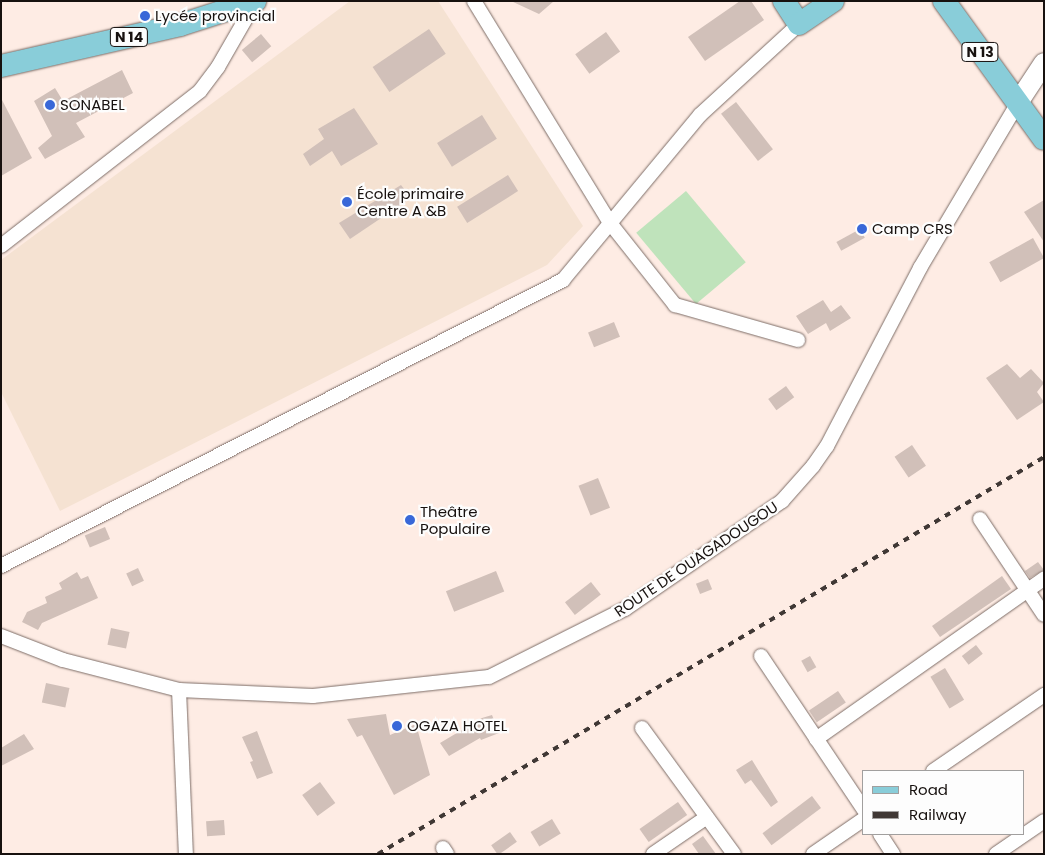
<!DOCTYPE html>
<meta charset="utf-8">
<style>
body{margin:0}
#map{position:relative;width:1045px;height:855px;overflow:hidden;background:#feece4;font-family:Poppins,sans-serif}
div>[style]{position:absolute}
.education>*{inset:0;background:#f5e2d2}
.green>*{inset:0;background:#bfe3bb;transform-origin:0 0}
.building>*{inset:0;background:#d1c0b9;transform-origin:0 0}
.roads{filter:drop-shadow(0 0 1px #7d6d67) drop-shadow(0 0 1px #7d6d67)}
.minor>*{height:14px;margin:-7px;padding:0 7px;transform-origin:7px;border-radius:7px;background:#fff}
.secondary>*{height:20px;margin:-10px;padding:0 10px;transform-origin:10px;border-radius:10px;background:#fff}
.primary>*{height:22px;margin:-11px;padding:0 11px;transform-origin:11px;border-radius:11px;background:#89cdd9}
.rail>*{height:4px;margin-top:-2px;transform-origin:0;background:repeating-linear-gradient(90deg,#403835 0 6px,transparent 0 12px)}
.dots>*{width:14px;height:14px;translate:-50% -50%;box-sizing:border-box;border:2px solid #fdfdfd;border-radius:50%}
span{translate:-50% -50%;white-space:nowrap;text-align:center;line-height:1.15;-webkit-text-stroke:4.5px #fdfdfd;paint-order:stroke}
.shield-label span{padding:1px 4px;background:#fdfdfd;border:1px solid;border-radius:4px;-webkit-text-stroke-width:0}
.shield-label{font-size:14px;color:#17110f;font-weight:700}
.poi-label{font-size:15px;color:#17110f}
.left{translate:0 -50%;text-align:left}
.street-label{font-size:15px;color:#17110f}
.frame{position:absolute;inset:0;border:2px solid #17110f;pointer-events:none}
.legend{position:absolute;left:862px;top:770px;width:162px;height:65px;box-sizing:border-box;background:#fdfdfd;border:1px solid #a19f9e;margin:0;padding:6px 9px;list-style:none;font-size:15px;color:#17110f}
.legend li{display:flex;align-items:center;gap:10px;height:25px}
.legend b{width:25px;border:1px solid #a19f9e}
</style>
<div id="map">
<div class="education">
<i style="clip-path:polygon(350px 1px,438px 1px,583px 226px,547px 265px,60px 511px,1px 392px,1px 260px)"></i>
</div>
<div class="green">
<i style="left:686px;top:191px;width:93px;height:65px;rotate:50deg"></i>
</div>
<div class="building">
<i style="clip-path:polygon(511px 1px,554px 1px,539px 14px)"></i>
<i style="clip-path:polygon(740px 1px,751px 1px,764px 20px,705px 61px,688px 37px)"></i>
<i style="left:429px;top:29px;width:30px;height:68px;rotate:56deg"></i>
<i style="left:606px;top:32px;width:24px;height:38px;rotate:54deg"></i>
<i style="left:261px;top:34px;width:16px;height:25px;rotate:50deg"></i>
<i style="clip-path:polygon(122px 70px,133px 93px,76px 123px,85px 137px,45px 159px,38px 148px,52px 136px,34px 101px,55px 88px,63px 101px)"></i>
<i style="clip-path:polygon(1px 98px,32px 158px,1px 176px)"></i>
<i style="left:736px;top:102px;width:60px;height:19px;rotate:52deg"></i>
<i style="clip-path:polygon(354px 108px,378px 144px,341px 166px,332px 151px,310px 166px,303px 154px,324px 139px,318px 129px)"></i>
<i style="left:482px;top:115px;width:28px;height:53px;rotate:58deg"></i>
<i style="left:508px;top:175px;width:19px;height:60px;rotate:58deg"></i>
<i style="clip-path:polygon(401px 185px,411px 198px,350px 239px,339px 223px)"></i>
<i style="clip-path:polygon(1044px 200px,1044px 242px,1024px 212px)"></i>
<i style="left:860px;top:229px;width:10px;height:27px;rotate:61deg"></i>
<i style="left:1033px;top:238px;width:23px;height:50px;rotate:61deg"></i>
<i style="clip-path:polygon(823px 300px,831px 312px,841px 305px,851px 318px,830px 331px,826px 323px,808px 334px,796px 316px)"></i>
<i style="left:614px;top:322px;width:16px;height:28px;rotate:68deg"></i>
<i style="clip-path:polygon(1007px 364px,1020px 378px,1031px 369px,1044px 383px,1037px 392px,1044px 402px,1017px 420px,986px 378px)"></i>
<i style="left:786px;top:386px;width:14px;height:22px;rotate:54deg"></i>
<i style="left:912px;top:445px;width:25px;height:21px;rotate:56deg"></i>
<i style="left:598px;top:478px;width:32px;height:21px;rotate:68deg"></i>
<i style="left:105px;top:527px;width:13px;height:22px;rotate:67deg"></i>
<i style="clip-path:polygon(1038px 562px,1044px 570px,1030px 578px,1025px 571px)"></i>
<i style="left:138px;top:568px;width:14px;height:13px;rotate:65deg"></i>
<i style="left:496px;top:571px;width:22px;height:54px;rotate:68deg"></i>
<i style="clip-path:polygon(77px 572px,81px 579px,88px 576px,98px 598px,42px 623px,38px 630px,22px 622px,27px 612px,47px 603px,45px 597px,62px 589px,59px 583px)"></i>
<i style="clip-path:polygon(1002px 576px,1011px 589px,940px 637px,932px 626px)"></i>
<i style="left:708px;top:579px;width:11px;height:13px;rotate:68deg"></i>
<i style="left:591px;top:582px;width:16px;height:33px;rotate:52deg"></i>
<i style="left:111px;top:628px;width:19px;height:17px;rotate:12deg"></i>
<i style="left:976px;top:645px;width:11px;height:18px;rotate:52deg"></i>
<i style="left:810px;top:656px;width:13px;height:10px;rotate:61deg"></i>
<i style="left:945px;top:668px;width:37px;height:17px;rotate:59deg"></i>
<i style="left:46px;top:683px;width:24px;height:20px;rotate:12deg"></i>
<i style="left:838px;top:691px;width:14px;height:35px;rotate:56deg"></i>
<i style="clip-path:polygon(386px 714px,390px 735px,416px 724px,430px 775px,394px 795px,362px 735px,357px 737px,347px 719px)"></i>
<i style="clip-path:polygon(492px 715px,499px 733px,481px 740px,480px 738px,449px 756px,440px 743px,482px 718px)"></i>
<i style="clip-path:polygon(257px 731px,273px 773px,257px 779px,250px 762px,253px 761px,242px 737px)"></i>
<i style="clip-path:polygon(24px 734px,34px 749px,1px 766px,1px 748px)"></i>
<i style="clip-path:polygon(752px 760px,778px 802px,771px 807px,751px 780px,745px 784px,736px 770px)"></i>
<i style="left:320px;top:782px;width:26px;height:22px;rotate:54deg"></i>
<i style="left:812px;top:796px;width:15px;height:62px;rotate:53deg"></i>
<i style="left:678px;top:802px;width:16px;height:47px;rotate:55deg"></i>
<i style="left:552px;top:819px;width:17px;height:25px;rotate:59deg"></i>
<i style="left:224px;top:820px;width:15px;height:18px;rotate:86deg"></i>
<i style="left:510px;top:832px;width:12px;height:23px;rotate:55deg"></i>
<i style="clip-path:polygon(703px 836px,716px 854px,699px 854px,692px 844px)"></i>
</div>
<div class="roads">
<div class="minor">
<i style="left:474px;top:1px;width:260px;rotate:58.5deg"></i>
<i style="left:610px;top:223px;width:105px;rotate:51.6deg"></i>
<i style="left:675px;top:305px;width:128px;rotate:15.9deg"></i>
<i style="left:1px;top:246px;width:252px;rotate:-37.9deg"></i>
<i style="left:200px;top:91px;width:30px;rotate:-53deg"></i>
<i style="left:218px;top:67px;width:76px;rotate:-60.1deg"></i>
<i style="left:980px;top:519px;width:115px;rotate:56.3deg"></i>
<i style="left:1px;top:566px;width:631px;rotate:-26.97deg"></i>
<i style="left:563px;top:280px;width:214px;rotate:-50.3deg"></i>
<i style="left:700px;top:115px;width:134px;rotate:-42.6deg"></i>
<i style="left:1px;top:636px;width:66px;rotate:21.2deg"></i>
<i style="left:63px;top:660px;width:120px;rotate:14.5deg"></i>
<i style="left:179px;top:690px;width:134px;rotate:2.6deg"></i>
<i style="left:313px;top:696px;width:177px;rotate:-6.2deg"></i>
<i style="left:489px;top:677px;width:152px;rotate:-26.6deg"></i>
<i style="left:625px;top:609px;width:191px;rotate:-34.5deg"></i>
<i style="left:782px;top:501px;width:47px;rotate:-48.5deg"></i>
<i style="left:813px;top:466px;width:24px;rotate:-55deg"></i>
<i style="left:827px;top:446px;width:201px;rotate:-62.4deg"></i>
<i style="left:920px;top:268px;width:194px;rotate:-59.3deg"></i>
<i style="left:761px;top:656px;width:185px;rotate:56.2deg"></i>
<i style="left:179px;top:690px;width:164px;rotate:87.6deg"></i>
<i style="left:642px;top:728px;width:156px;rotate:53.9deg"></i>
<i style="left:816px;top:739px;width:279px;rotate:-35.1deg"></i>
<i style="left:933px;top:771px;width:135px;rotate:-34.4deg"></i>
<i style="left:880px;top:834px;width:24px;rotate:57deg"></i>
<i style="left:443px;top:848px;width:7px;rotate:56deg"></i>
<i style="left:653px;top:854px;width:65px;rotate:-34.4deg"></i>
<i style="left:813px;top:854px;width:62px;rotate:-34.5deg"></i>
<i style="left:996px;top:854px;width:58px;rotate:-34.5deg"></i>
</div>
<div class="secondary">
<i style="left:1019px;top:101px;width:45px;rotate:-56.7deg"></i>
</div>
<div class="primary">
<i style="left:784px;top:1px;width:27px;rotate:57deg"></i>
<i style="left:799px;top:24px;width:41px;rotate:-34.1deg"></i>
<i style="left:944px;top:1px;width:170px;rotate:54.1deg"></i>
<i style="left:1px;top:66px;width:184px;rotate:-12.9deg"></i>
<i style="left:180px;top:25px;width:79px;rotate:-17.7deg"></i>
</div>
</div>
<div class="rail">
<i style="left:378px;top:854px;width:775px;rotate:-30.8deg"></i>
</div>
<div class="dots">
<i style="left:145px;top:16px;background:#3968d8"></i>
<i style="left:50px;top:105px;background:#3968d8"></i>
<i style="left:347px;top:202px;background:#3968d8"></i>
<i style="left:862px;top:229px;background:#3968d8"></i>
<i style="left:410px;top:520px;background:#3968d8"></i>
<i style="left:397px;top:726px;background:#3968d8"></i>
</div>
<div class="shield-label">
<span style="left:129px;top:37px">N 14</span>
<span style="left:980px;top:52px">N 13</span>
</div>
<div class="poi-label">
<span class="left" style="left:155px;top:16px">Lycée provincial</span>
<span class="left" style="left:60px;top:105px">SONABEL</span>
<span class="left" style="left:357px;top:202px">École primaire<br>Centre A &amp;B</span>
<span class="left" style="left:872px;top:229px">Camp CRS</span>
<span class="left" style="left:420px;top:520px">Theâtre<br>Populaire</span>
<span class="left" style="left:407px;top:726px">OGAZA HOTEL</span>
</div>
<div class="street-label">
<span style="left:696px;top:559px;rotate:-34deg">ROUTE DE OUAGADOUGOU</span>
</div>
<div class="frame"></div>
<ul class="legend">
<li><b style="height:6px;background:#89cdd9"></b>Road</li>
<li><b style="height:6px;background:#403835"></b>Railway</li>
</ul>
</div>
